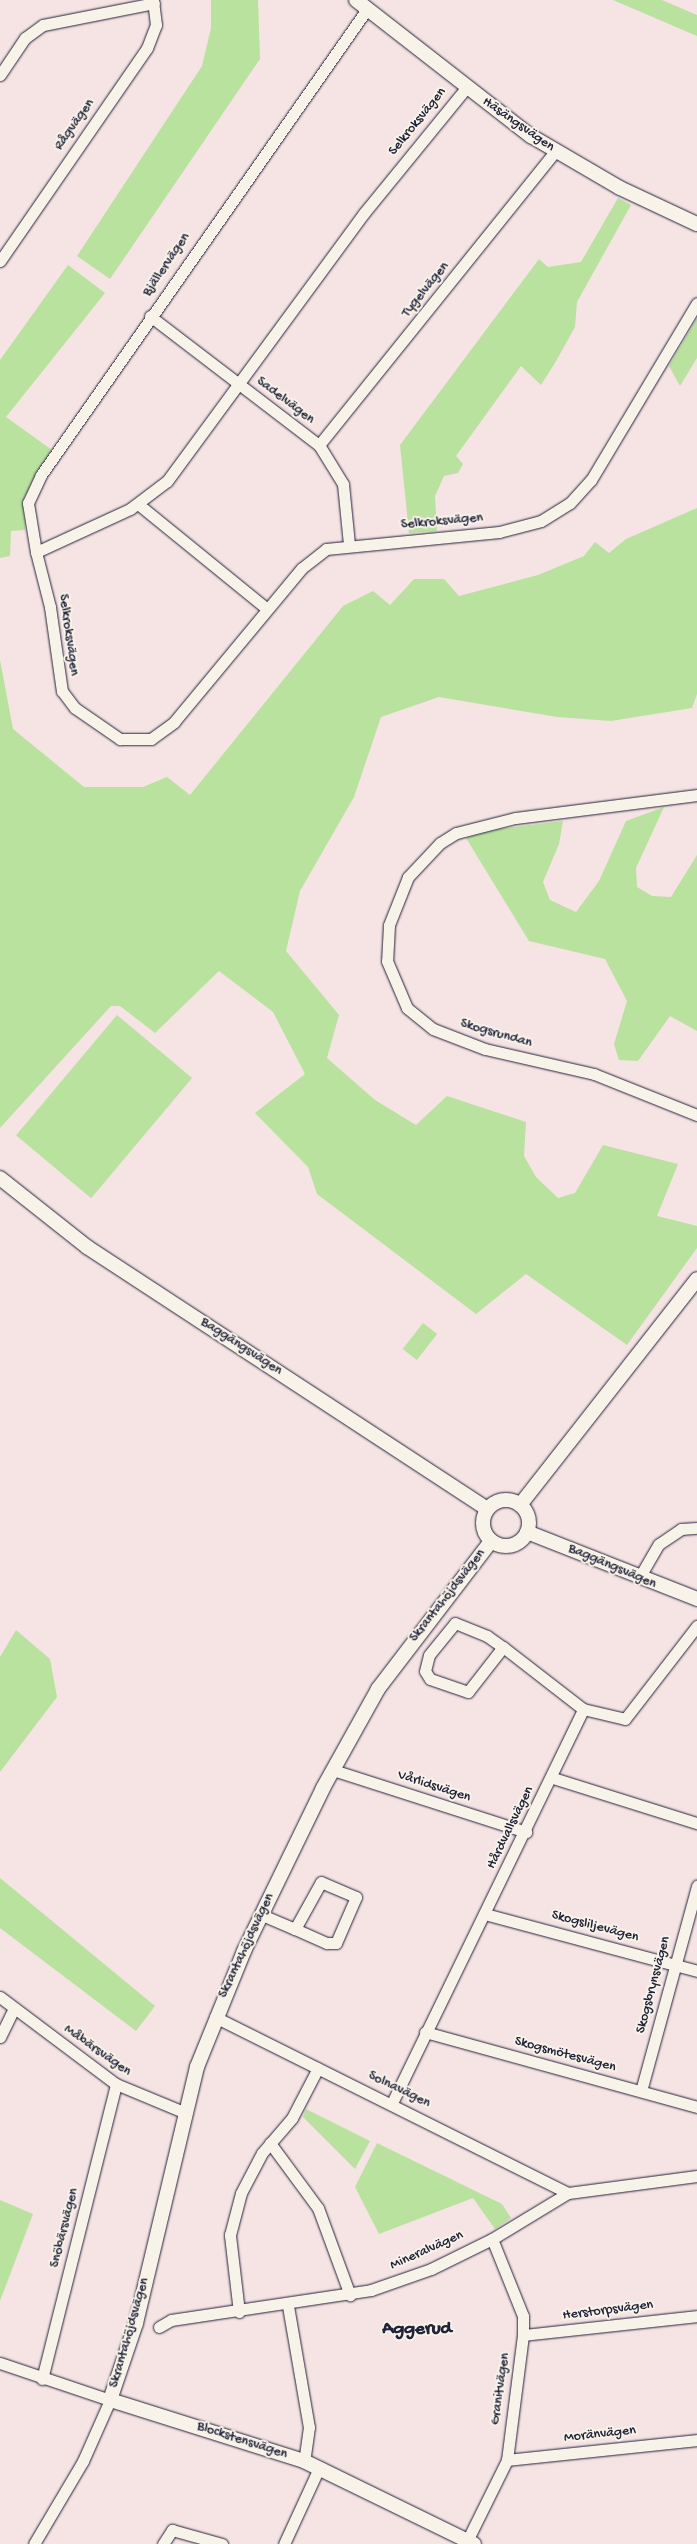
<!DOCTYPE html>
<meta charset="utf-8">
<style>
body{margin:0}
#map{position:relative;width:697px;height:2544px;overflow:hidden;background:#f6e3e4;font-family:"Gochi Hand",sans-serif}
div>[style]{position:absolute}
.green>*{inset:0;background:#b9e29f;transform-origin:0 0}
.roads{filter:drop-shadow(0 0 1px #22223b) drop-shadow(0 0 1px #22223b)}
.minor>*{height:11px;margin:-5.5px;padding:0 5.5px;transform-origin:5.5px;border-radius:5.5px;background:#f7f3e8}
.tertiary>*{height:14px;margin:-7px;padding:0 7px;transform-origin:7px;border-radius:7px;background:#f7f3e8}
.tertiary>.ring{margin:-7px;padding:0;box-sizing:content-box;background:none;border:14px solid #f7f3e8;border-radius:50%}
span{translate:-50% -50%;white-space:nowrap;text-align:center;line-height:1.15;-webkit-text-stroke:4px #f7f3e8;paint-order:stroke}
.street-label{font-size:14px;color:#22223b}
.district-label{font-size:19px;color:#22223b;font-weight:700}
</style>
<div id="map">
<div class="green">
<i style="clip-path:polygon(211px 0,258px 0,260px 59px,110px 279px,77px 256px,202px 66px,211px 28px)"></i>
<i style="clip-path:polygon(613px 0,662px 0,697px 15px,697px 36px)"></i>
<i style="clip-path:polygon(618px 198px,631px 205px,577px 302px,575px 327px,555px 363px,541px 385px,521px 366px,456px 456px,463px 464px,458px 473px,444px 476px,435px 496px,437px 531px,409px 533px,400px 445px,539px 259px,548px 267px,581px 262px)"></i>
<i style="clip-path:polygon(68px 265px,105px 293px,6px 417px,52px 450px,24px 498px,25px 530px,11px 531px,10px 556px,0 558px,0 360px)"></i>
<i style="clip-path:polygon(697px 318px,697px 358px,680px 386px,669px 366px)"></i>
<i style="clip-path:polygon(697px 508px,697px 694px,692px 708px,611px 721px,557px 717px,439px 697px,381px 717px,354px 797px,300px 891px,286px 951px,339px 1015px,327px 1058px,375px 1100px,416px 1125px,447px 1096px,526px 1122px,524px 1156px,536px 1177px,558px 1198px,575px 1193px,603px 1145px,678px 1164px,657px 1216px,697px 1226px,697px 1248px,627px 1345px,526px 1274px,476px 1314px,317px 1194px,308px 1167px,255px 1113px,305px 1074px,273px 1012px,219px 971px,155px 1033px,120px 1006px,111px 1006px,0 1128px,0 660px,13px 729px,84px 787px,143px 787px,167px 777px,190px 795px,343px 606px,373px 591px,390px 605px,414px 579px,444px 579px,459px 596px,538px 575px,584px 556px,595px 542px,609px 553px,626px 539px)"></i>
<i style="clip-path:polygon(664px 807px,636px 868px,637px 887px,652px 896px,671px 897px,697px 855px,697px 1031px,670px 1016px,638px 1061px,619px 1060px,614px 1044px,627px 1001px,605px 959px,529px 941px,466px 838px,490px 830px,563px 821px,559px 844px,543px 882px,550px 900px,576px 912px,599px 881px,626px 821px)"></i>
<i style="left:117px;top:1015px;width:98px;height:157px;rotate:40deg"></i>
<i style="left:423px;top:1323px;width:18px;height:33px;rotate:38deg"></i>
<i style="clip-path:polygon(16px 1630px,50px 1659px,57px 1697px,0 1772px,0 1657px)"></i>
<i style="clip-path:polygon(0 1878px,155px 2006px,136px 2031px,0 1928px)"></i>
<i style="clip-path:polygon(306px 2109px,370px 2141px,355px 2169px,303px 2117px)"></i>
<i style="clip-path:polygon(377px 2143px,502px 2204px,511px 2218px,495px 2229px,473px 2198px,379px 2234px,355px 2187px)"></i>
<i style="clip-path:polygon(0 2200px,33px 2214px,0 2301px)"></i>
</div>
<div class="roads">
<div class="minor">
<i style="left:0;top:75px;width:45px;rotate:-56deg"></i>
<i style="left:25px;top:38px;width:22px;rotate:-36deg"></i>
<i style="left:43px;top:25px;width:113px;rotate:-11.2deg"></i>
<i style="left:466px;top:88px;width:161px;rotate:129.2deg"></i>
<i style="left:364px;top:213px;width:333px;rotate:126.3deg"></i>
<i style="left:167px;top:481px;width:46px;rotate:142.9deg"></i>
<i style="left:130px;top:509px;width:103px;rotate:155.4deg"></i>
<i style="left:36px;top:552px;width:57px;rotate:75.7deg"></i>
<i style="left:50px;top:607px;width:85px;rotate:81.9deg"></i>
<i style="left:62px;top:691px;width:21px;rotate:53deg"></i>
<i style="left:75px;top:708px;width:55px;rotate:34.6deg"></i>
<i style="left:120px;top:739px;width:31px"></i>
<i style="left:151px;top:739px;width:29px;rotate:-36deg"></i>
<i style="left:174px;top:722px;width:200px;rotate:-50.3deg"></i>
<i style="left:302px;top:568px;width:31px;rotate:-38deg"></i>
<i style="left:326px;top:549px;width:174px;rotate:-5.6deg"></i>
<i style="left:499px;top:532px;width:43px;rotate:-14.7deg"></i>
<i style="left:541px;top:521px;width:34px;rotate:-32deg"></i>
<i style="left:570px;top:503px;width:31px;rotate:-48deg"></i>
<i style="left:591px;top:480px;width:206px;rotate:-59.1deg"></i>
<i style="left:0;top:261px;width:259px;rotate:-55.4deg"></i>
<i style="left:147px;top:48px;width:25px;rotate:-69deg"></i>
<i style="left:156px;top:25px;width:25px;rotate:-97deg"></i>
<i style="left:150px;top:316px;width:213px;rotate:37.4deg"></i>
<i style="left:319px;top:445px;width:46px;rotate:58.4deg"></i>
<i style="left:343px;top:484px;width:60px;rotate:84.3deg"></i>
<i style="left:319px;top:445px;width:377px;rotate:-51.2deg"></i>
<i style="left:138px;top:504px;width:166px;rotate:39.1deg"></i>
<i style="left:36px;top:552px;width:50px;rotate:-99.3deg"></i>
<i style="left:28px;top:503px;width:31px;rotate:-65deg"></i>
<i style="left:41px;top:475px;width:569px;rotate:-55.02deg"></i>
<i style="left:697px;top:795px;width:183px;rotate:172.8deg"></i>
<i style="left:515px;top:818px;width:61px;rotate:165.7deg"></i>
<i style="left:456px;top:833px;width:19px;rotate:148deg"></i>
<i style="left:440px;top:843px;width:47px;rotate:133.3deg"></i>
<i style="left:408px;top:877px;width:52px;rotate:111.6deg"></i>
<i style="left:389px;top:925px;width:36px;rotate:93deg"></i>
<i style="left:387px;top:961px;width:51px;rotate:66.9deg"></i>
<i style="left:407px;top:1008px;width:33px;rotate:39deg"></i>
<i style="left:433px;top:1029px;width:56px;rotate:21deg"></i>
<i style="left:485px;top:1049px;width:112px;rotate:12.9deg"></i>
<i style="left:594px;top:1074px;width:111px;rotate:21.7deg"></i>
<i style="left:639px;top:1578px;width:39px;rotate:-60deg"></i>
<i style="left:659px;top:1544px;width:27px;rotate:-34deg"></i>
<i style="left:681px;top:1529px;width:16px;rotate:-4deg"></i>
<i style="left:503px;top:1647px;width:57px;rotate:127.9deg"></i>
<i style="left:468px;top:1692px;width:40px;rotate:-161.1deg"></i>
<i style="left:430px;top:1679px;width:9px;rotate:-122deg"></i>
<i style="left:425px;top:1671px;width:16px;rotate:-76deg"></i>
<i style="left:429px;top:1655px;width:41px;rotate:-50.9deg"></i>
<i style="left:455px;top:1623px;width:35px;rotate:22deg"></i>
<i style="left:487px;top:1636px;width:19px;rotate:35deg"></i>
<i style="left:503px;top:1647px;width:101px;rotate:37.8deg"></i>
<i style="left:333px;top:1770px;width:203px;rotate:17.8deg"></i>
<i style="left:553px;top:1778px;width:151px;rotate:17.4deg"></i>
<i style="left:485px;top:1914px;width:220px;rotate:15deg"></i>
<i style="left:262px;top:1915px;width:36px;rotate:23deg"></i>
<i style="left:295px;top:1929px;width:35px;rotate:24deg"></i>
<i style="left:327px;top:1943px;width:9px"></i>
<i style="left:336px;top:1943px;width:50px;rotate:-66.5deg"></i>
<i style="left:356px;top:1897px;width:38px;rotate:-157deg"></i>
<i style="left:321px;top:1882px;width:54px;rotate:119deg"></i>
<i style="left:0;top:1997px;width:145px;rotate:36.9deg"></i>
<i style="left:116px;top:2084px;width:76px;rotate:22.5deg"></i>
<i style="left:215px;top:2017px;width:394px;rotate:26.5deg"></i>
<i style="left:425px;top:2032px;width:282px;rotate:15.4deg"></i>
<i style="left:0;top:2037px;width:32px;rotate:-64deg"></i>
<i style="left:641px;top:2091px;width:213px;rotate:-74.7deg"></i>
<i style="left:392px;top:2103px;width:438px;rotate:-64.1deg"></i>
<i style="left:583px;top:1709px;width:43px;rotate:13.4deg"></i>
<i style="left:625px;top:1719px;width:118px;rotate:-52.3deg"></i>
<i style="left:270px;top:2143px;width:81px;rotate:53.6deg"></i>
<i style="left:318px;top:2208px;width:93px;rotate:69.8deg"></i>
<i style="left:288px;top:2306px;width:123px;rotate:80.2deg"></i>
<i style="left:309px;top:2427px;width:34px;rotate:98deg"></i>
<i style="left:239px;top:2312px;width:78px;rotate:-96.7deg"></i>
<i style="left:230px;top:2235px;width:43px;rotate:-75.3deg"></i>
<i style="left:241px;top:2193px;width:45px;rotate:-62.3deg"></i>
<i style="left:262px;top:2153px;width:46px;rotate:-49.4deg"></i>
<i style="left:292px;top:2118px;width:56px;rotate:-62.5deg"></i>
<i style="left:159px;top:2327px;width:14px;rotate:-30deg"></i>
<i style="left:171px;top:2320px;width:202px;rotate:-8.5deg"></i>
<i style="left:371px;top:2290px;width:64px;rotate:-19.3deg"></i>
<i style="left:431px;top:2269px;width:68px;rotate:-26.2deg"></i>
<i style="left:492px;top:2239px;width:89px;rotate:-31.2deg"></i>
<i style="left:568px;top:2193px;width:130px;rotate:-7.5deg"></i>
<i style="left:523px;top:2335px;width:175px;rotate:-6.2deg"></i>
<i style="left:0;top:2363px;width:116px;rotate:18.6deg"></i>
<i style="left:110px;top:2400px;width:67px;rotate:113.9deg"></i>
<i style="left:83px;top:2461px;width:96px;rotate:120.6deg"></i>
<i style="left:42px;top:2379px;width:304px;rotate:-75.9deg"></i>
<i style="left:507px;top:2460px;width:191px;rotate:-6deg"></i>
<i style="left:467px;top:2541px;width:90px;rotate:-63.7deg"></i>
<i style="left:507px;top:2460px;width:126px;rotate:-82.7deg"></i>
<i style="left:523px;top:2335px;width:19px;rotate:-90deg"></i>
<i style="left:523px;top:2316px;width:83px;rotate:-111.9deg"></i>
<i style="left:163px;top:2544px;width:17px;rotate:-57deg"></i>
<i style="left:172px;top:2530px;width:52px;rotate:15.6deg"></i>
<i style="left:284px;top:2544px;width:84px;rotate:-65.3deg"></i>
</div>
<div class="tertiary">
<i style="left:356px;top:0;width:222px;rotate:37.9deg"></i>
<i style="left:531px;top:136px;width:103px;rotate:30.3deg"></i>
<i style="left:620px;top:188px;width:85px;rotate:25.1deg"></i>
<i style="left:0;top:1178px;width:111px;rotate:38.4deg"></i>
<i style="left:87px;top:1247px;width:478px;rotate:33.2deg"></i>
<i class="ring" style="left:483px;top:1500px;width:32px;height:32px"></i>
<i style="left:520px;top:1505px;width:287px;rotate:-51.9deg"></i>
<i style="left:527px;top:1532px;width:183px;rotate:21.5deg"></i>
<i style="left:474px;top:2544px;width:189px;rotate:-154deg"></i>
<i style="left:304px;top:2461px;width:203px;rotate:-162.5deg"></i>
<i style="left:110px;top:2400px;width:81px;rotate:-71.3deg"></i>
<i style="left:136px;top:2323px;width:263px;rotate:-76.6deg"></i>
<i style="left:197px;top:2067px;width:125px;rotate:-67.9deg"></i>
<i style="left:244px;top:1951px;width:181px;rotate:-64.1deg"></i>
<i style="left:323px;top:1788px;width:113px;rotate:-60.9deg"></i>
<i style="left:378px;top:1689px;width:186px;rotate:-52.6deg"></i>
</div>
</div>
<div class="street-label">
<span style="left:418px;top:122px;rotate:-51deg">Selkroksvägen</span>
<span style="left:75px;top:125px;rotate:-55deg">Rågvägen</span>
<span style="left:518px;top:125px;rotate:35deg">Häsängsvägen</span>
<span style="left:167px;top:265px;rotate:-56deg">Bjällervägen</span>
<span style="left:426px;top:290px;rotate:-51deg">Tygelvägen</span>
<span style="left:285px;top:401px;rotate:37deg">Sadelvägen</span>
<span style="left:442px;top:522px;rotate:-5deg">Selkroksvägen</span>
<span style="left:68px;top:635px;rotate:82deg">Selkroksvägen</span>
<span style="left:496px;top:1034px;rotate:16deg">Skogsrundan</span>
<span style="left:241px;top:1347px;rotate:33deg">Baggängsvägen</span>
<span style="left:612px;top:1567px;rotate:23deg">Baggängsvägen</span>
<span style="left:448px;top:1596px;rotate:-52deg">Skrantahöjdsvägen</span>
<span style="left:434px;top:1787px;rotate:18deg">Vårlidsvägen</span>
<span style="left:511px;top:1828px;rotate:-64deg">Hårdvallsvägen</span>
<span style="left:595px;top:1927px;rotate:15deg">Skogsliljevägen</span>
<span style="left:247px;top:1946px;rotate:-65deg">Skrantahöjdsvägen</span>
<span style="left:654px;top:1985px;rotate:-75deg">Skogsbrynsvägen</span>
<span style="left:97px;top:2051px;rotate:35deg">Måbärsvägen</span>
<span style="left:565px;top:2055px;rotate:15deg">Skogsmötesvägen</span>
<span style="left:399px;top:2090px;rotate:26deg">Solnavägen</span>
<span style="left:65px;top:2228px;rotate:-76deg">Snöbärsvägen</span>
<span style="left:427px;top:2251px;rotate:-24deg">Mineralvägen</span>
<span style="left:608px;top:2311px;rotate:-7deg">Herstorpsvägen</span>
<span style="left:130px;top:2333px;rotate:-74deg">Skrantahöjdsvägen</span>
<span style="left:501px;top:2389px;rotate:-82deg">Granitvägen</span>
<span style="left:600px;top:2435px;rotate:-6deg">Moränvägen</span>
<span style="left:242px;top:2441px;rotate:18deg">Blockstensvägen</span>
</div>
<div class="district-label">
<span style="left:417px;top:2330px">Aggerud</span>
</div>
</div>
